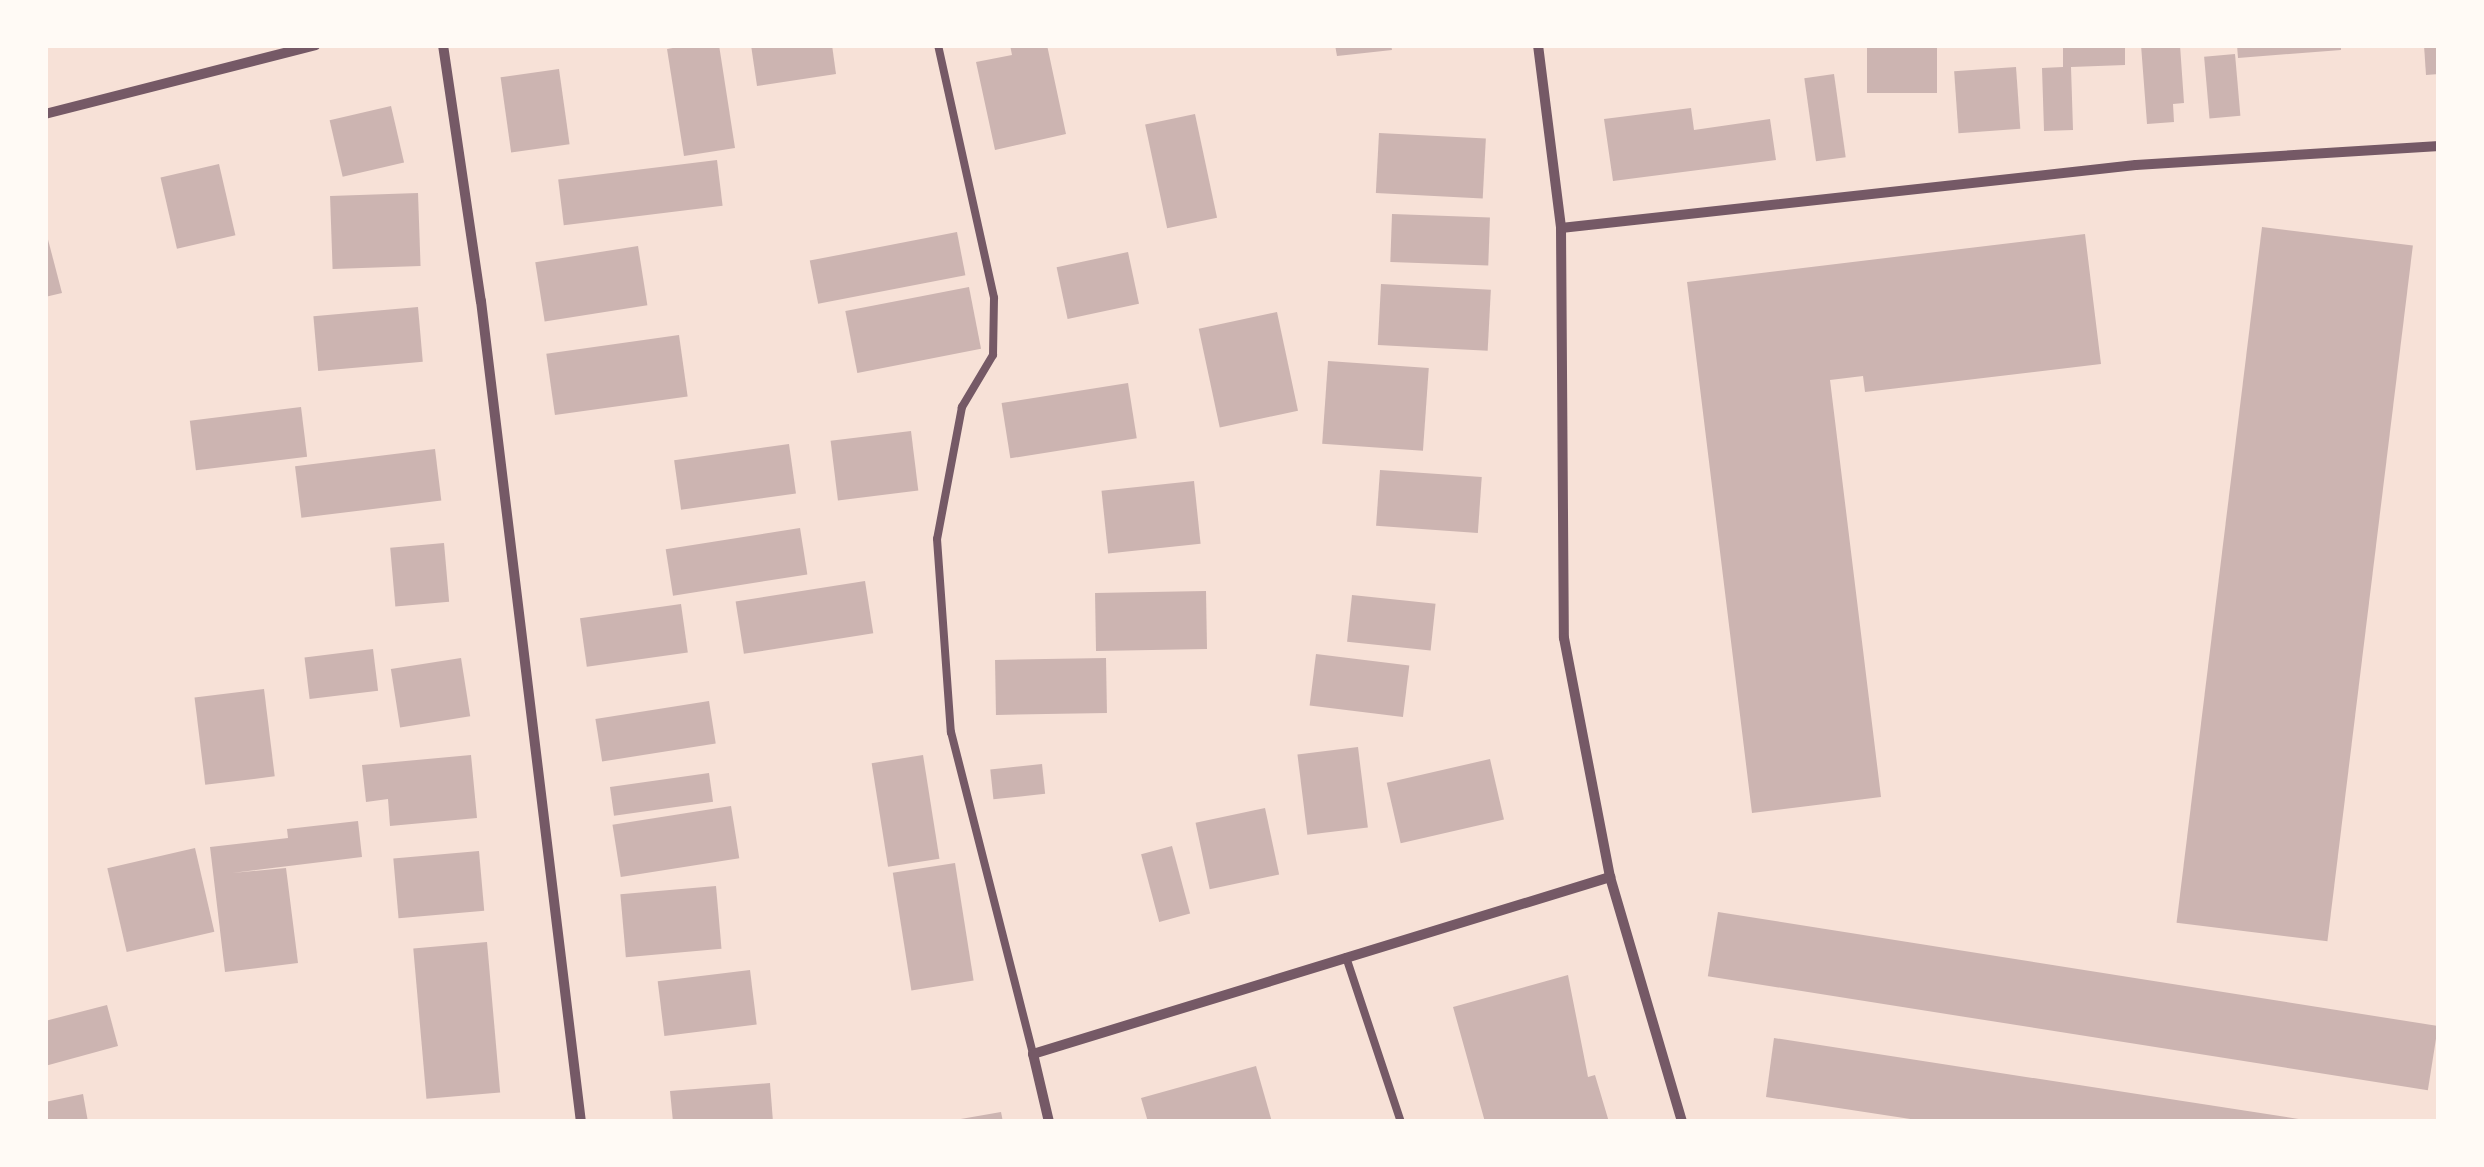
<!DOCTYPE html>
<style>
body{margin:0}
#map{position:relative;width:2484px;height:1167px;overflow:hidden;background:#f7e1d7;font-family:"Fira Sans Condensed",sans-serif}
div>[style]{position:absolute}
.building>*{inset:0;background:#ccb4b1;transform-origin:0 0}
.service>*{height:8px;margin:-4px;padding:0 4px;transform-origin:4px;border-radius:4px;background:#755966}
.minor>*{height:10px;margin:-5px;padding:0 5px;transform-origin:5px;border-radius:5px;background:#755966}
span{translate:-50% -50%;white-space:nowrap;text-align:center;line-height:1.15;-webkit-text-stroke:9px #fffaf5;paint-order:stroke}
.frame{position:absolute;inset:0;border:48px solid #fffaf5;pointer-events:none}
</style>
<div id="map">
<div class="building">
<i style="clip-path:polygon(690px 45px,719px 45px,735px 148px,684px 156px,667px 49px)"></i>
<i style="clip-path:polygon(751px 45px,832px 45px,836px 74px,757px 86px)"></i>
<i style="clip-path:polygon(1010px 45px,1047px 45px,1066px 134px,995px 150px,976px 62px,1012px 55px)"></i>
<i style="clip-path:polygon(1335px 45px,1391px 45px,1392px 50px,1337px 56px)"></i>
<i style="left:1867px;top:45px;width:70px;height:48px"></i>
<i style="clip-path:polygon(2063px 45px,2125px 45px,2125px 65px,2071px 67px,2073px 130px,2044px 131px,2042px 68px,2063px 67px)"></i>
<i style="clip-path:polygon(2141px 45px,2180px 45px,2184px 103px,2173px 104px,2174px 122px,2147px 124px)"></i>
<i style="clip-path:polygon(2237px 45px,2341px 45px,2341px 50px,2238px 58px)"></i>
<i style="clip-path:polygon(2424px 45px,2439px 45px,2439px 74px,2426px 75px)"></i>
<i style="left:2235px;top:54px;width:62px;height:31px;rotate:85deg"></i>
<i style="left:2016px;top:67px;width:62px;height:62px;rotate:86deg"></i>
<i style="left:559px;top:69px;width:76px;height:59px;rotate:82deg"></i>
<i style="left:1834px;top:74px;width:84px;height:30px;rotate:82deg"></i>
<i style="left:391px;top:106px;width:58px;height:63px;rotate:77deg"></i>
<i style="clip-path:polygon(1691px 108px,1694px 130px,1770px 119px,1776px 160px,1613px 181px,1604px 119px)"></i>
<i style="left:1195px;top:114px;width:106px;height:51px;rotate:78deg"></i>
<i style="left:1379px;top:133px;width:107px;height:60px;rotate:3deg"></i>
<i style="left:717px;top:160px;width:46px;height:160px;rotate:83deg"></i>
<i style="left:219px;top:164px;width:73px;height:60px;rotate:77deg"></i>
<i style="left:418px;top:193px;width:73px;height:88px;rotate:88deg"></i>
<i style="left:1392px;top:214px;width:98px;height:48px;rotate:2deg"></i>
<i style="left:2262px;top:227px;width:152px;height:701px;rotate:7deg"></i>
<i style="clip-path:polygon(45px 228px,62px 293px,45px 297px)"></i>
<i style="left:957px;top:232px;width:44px;height:150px;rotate:79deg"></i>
<i style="clip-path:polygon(2085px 234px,2101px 364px,1865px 392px,1863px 376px,1830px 380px,1881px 797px,1752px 813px,1687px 282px)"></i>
<i style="left:638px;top:246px;width:60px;height:104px;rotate:81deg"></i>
<i style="left:1128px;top:252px;width:53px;height:73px;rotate:78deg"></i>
<i style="left:1381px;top:284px;width:110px;height:61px;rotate:3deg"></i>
<i style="left:969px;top:287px;width:63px;height:126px;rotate:79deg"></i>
<i style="left:418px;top:307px;width:55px;height:105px;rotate:85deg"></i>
<i style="left:1277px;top:312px;width:101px;height:80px;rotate:78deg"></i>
<i style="left:679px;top:335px;width:62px;height:134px;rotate:82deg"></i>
<i style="left:1328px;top:361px;width:101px;height:83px;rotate:4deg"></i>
<i style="left:1128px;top:383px;width:56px;height:128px;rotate:81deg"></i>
<i style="left:301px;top:407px;width:50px;height:112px;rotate:83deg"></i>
<i style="left:911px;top:431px;width:60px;height:81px;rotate:83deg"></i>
<i style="left:789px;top:444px;width:50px;height:116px;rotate:82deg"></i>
<i style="left:435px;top:449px;width:52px;height:141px;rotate:83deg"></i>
<i style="left:1380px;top:470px;width:102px;height:56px;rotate:4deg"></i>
<i style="left:1194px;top:481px;width:63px;height:93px;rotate:84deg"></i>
<i style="left:800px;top:528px;width:47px;height:136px;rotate:81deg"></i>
<i style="left:444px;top:543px;width:59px;height:54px;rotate:85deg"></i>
<i style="left:865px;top:581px;width:53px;height:131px;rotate:81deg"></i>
<i style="left:1206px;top:591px;width:58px;height:111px;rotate:89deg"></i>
<i style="left:1352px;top:595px;width:84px;height:47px;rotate:6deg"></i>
<i style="left:681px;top:604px;width:49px;height:102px;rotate:82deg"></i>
<i style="left:373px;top:649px;width:42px;height:69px;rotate:83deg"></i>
<i style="left:1316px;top:654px;width:94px;height:52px;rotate:7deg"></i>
<i style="left:461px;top:658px;width:59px;height:71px;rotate:81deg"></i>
<i style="left:1106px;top:658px;width:55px;height:111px;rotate:89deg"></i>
<i style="left:264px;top:689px;width:88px;height:70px;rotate:83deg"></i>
<i style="left:709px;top:701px;width:43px;height:115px;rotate:81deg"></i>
<i style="left:1358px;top:747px;width:81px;height:61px;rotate:83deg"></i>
<i style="clip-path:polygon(471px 755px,477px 818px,390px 826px,388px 799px,366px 802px,362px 765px)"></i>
<i style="left:923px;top:755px;width:105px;height:52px;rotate:81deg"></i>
<i style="left:1490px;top:759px;width:62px;height:106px;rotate:77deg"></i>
<i style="left:1042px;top:764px;width:30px;height:52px;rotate:84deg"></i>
<i style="left:709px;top:773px;width:29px;height:100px;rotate:82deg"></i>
<i style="left:731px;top:806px;width:53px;height:120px;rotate:81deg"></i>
<i style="left:1265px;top:808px;width:68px;height:71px;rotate:78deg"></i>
<i style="clip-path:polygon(358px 821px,362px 857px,232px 873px,286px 868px,298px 963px,225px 972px,210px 847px,288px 838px,287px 829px)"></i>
<i style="left:1172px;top:846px;width:70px;height:32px;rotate:75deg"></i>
<i style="left:195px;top:848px;width:86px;height:90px;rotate:77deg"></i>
<i style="left:479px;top:851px;width:60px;height:86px;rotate:85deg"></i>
<i style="left:955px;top:863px;width:119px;height:63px;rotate:81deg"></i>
<i style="left:716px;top:886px;width:63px;height:96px;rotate:85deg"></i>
<i style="left:1718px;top:912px;width:729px;height:65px;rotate:9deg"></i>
<i style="left:487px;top:942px;width:151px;height:74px;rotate:85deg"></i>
<i style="left:750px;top:970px;width:55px;height:93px;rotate:83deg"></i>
<i style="clip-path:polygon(1568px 975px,1588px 1077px,1595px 1075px,1609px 1122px,1485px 1122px,1453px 1007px)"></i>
<i style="clip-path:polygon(107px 1005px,118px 1046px,45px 1066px,45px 1021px)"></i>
<i style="clip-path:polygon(1774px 1038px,2305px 1120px,2305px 1122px,1930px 1122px,1766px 1097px)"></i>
<i style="clip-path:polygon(1256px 1066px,1272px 1122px,1148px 1122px,1141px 1098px)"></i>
<i style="clip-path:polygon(770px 1083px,773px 1122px,673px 1122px,670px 1091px)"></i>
<i style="clip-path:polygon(83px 1094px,88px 1122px,45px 1122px,45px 1102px)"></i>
<i style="clip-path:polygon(1001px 1112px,1003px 1122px,955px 1122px,955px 1120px)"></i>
</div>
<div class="service">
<i style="left:938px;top:45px;width:259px;rotate:77.5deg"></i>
<i style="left:994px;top:298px;width:57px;rotate:91deg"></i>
<i style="left:993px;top:355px;width:61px;rotate:120.8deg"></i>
<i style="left:962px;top:407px;width:134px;rotate:100.7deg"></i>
<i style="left:937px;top:539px;width:194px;rotate:85.9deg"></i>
<i style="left:951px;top:732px;width:332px;rotate:75.7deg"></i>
<i style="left:1346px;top:957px;width:174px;rotate:71.6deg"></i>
</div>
<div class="minor">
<i style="left:443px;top:45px;width:259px;rotate:81.6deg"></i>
<i style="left:481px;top:301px;width:827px;rotate:83.06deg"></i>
<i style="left:1538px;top:45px;width:184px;rotate:82.8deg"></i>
<i style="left:1561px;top:228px;width:410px;rotate:89.6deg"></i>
<i style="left:1564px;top:638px;width:243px;rotate:79.1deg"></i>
<i style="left:1610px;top:877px;width:255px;rotate:73.6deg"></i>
<i style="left:45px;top:114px;width:279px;rotate:-14.3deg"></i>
<i style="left:1561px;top:228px;width:578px;rotate:-6.25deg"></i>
<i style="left:2136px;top:165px;width:304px;rotate:-3.6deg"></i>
<i style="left:1049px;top:1122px;width:70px;rotate:-103.2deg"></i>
<i style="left:1033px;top:1054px;width:604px;rotate:-17.05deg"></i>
</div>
<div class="frame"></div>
</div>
